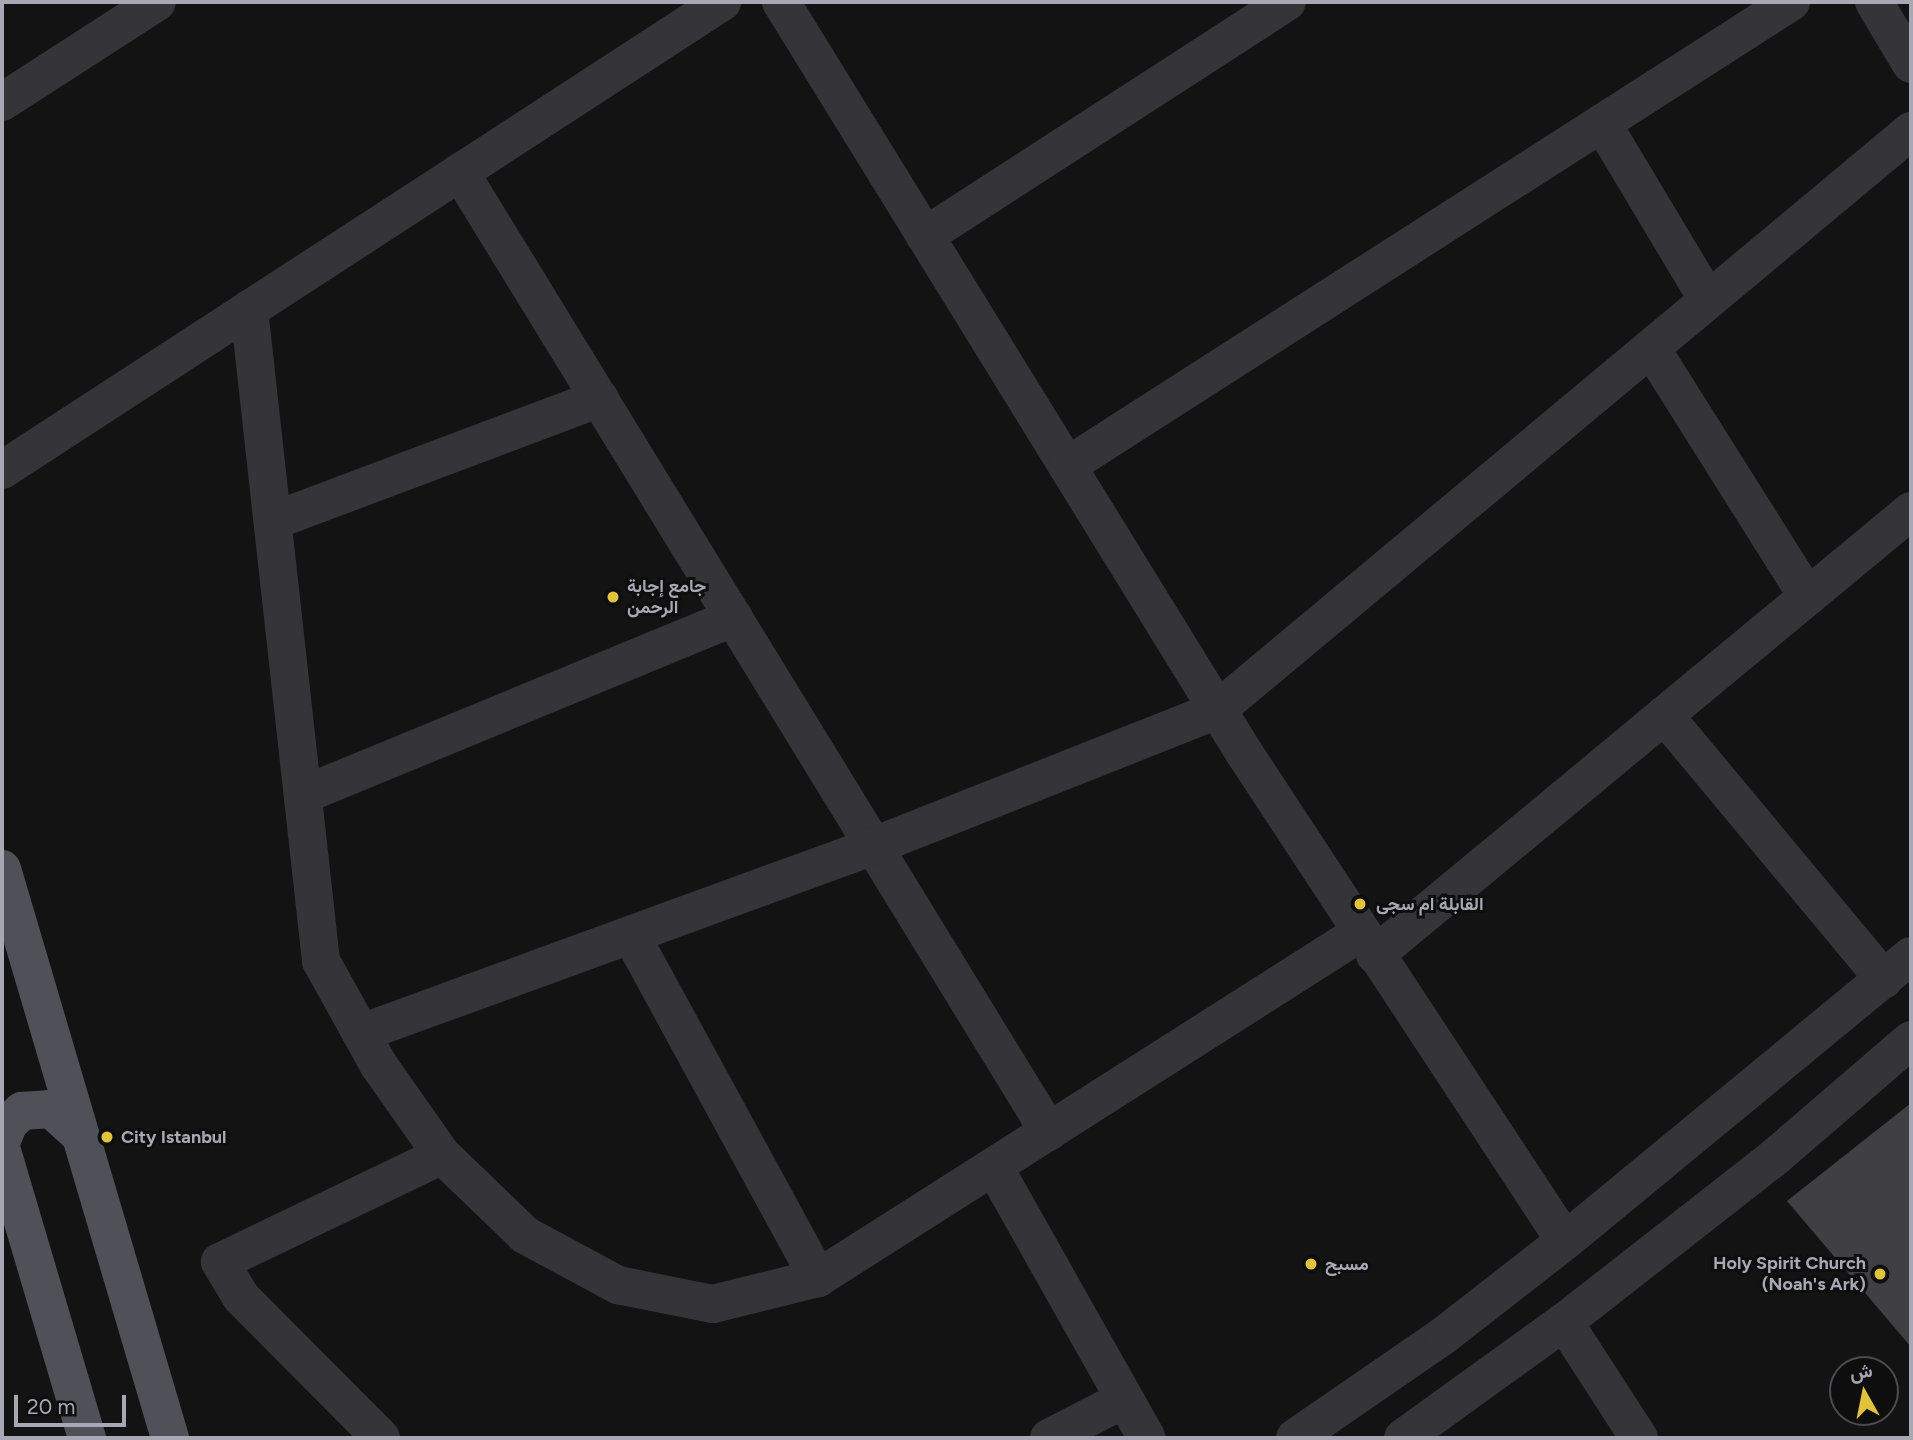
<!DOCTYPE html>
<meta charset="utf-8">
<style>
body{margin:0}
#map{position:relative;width:1913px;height:1440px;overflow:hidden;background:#131314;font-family:Figtree,Vazirmatn,sans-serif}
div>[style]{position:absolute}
.building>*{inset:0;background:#404044}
.minor>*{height:38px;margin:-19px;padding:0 19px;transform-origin:19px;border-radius:19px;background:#343439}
.major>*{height:38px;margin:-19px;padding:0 19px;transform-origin:19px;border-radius:19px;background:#505158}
.dots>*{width:19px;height:19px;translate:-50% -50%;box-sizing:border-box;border:4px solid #0e0e0f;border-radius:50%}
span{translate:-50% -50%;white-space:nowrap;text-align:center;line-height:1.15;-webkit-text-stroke:6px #0e0e0f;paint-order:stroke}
.poi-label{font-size:18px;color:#a6a8b4;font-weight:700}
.left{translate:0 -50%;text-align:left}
.right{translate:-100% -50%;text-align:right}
.frame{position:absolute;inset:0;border:4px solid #a6a8b4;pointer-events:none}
.north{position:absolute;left:1829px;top:1356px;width:70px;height:70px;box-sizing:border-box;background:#0e0e0f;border:2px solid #4b4c51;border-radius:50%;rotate:351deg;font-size:19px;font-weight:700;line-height:28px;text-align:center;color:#a6a8b4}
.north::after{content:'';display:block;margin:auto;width:24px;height:32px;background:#e1c23e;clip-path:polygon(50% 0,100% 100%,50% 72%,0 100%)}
.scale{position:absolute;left:14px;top:1395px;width:112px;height:32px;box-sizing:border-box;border:4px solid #a6a8b4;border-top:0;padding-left:9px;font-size:21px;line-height:24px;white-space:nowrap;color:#a6a8b4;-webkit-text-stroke:5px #0e0e0f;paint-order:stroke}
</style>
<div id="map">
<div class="building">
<i style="clip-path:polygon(1911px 1103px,1911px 1347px,1787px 1201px)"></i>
</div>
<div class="minor">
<i style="left:781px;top:2px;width:880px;rotate:58.33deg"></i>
<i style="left:1243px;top:751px;width:586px;rotate:56.69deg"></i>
<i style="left:1874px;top:2px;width:72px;rotate:59.2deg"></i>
<i style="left:2px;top:102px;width:184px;rotate:-32.8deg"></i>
<i style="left:1602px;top:123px;width:206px;rotate:59.1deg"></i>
<i style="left:460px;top:172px;width:1126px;rotate:58.47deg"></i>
<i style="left:925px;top:236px;width:431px;rotate:-32.9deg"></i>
<i style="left:249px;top:309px;width:656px;rotate:83.7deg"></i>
<i style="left:321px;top:961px;width:118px;rotate:61deg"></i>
<i style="left:378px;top:1064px;width:111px;rotate:54.9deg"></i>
<i style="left:442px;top:1155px;width:115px;rotate:43.9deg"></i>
<i style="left:525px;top:1235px;width:106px;rotate:28.3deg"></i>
<i style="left:618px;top:1285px;width:97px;rotate:11.3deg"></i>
<i style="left:713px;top:1304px;width:108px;rotate:-13.9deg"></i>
<i style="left:818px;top:1278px;width:642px;rotate:-32.48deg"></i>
<i style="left:1651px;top:348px;width:294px;rotate:57.8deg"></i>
<i style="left:1067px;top:466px;width:860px;rotate:-32.66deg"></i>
<i style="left:2px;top:470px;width:859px;rotate:-33.02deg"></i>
<i style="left:273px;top:521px;width:349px;rotate:-20.6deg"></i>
<i style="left:1664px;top:715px;width:344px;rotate:50.2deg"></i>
<i style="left:303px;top:795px;width:466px;rotate:-22.4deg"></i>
<i style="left:631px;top:935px;width:391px;rotate:61.4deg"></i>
<i style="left:1375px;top:955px;width:696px;rotate:-39.64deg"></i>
<i style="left:361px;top:1033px;width:546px;rotate:-20.03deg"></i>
<i style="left:874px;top:846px;width:369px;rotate:-21.6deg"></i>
<i style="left:1217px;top:710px;width:904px;rotate:-39.84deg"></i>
<i style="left:994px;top:1167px;width:311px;rotate:60.6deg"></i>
<i style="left:1564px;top:1322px;width:138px;rotate:57.1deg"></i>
<i style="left:381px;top:1438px;width:199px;rotate:-134.8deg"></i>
<i style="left:241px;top:1297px;width:41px;rotate:-121deg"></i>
<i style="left:220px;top:1262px;width:246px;rotate:-25.7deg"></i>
<i style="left:1049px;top:1438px;width:85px;rotate:-27.2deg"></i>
<i style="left:1295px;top:1438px;width:180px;rotate:-34.6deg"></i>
<i style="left:1443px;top:1336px;width:155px;rotate:-37.9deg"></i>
<i style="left:1565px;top:1241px;width:448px;rotate:-39.5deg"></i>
<i style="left:1403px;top:1438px;width:198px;rotate:-35.8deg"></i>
<i style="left:1564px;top:1322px;width:268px;rotate:-38deg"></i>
<i style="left:1775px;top:1157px;width:179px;rotate:-40.7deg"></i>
</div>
<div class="major">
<i style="left:2px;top:869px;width:593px;rotate:73.55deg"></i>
<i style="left:2px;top:1140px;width:18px;rotate:-68deg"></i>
<i style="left:9px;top:1123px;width:18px;rotate:-43deg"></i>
<i style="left:22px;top:1111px;width:29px;rotate:-4deg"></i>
<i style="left:51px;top:1109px;width:39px;rotate:42deg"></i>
<i style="left:2px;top:1151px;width:299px;rotate:73.5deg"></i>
</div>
<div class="dots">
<i style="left:613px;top:597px;background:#e1c23e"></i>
<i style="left:1360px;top:904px;background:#e1c23e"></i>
<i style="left:107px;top:1137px;background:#e1c23e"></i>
<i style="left:1311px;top:1264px;background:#e1c23e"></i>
<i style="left:1880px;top:1274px;background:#e1c23e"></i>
</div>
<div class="poi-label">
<span class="left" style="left:627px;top:597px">جامع إجابة<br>الرحمن</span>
<span class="left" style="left:1376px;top:904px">القابلة ام سجى</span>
<span class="left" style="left:121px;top:1137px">City Istanbul</span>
<span class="left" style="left:1325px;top:1264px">مسبح</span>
<span class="right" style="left:1866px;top:1274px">Holy Spirit Church<br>(Noah's Ark)</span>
</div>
<div class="frame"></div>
<div class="north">ش</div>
<div class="scale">20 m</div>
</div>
